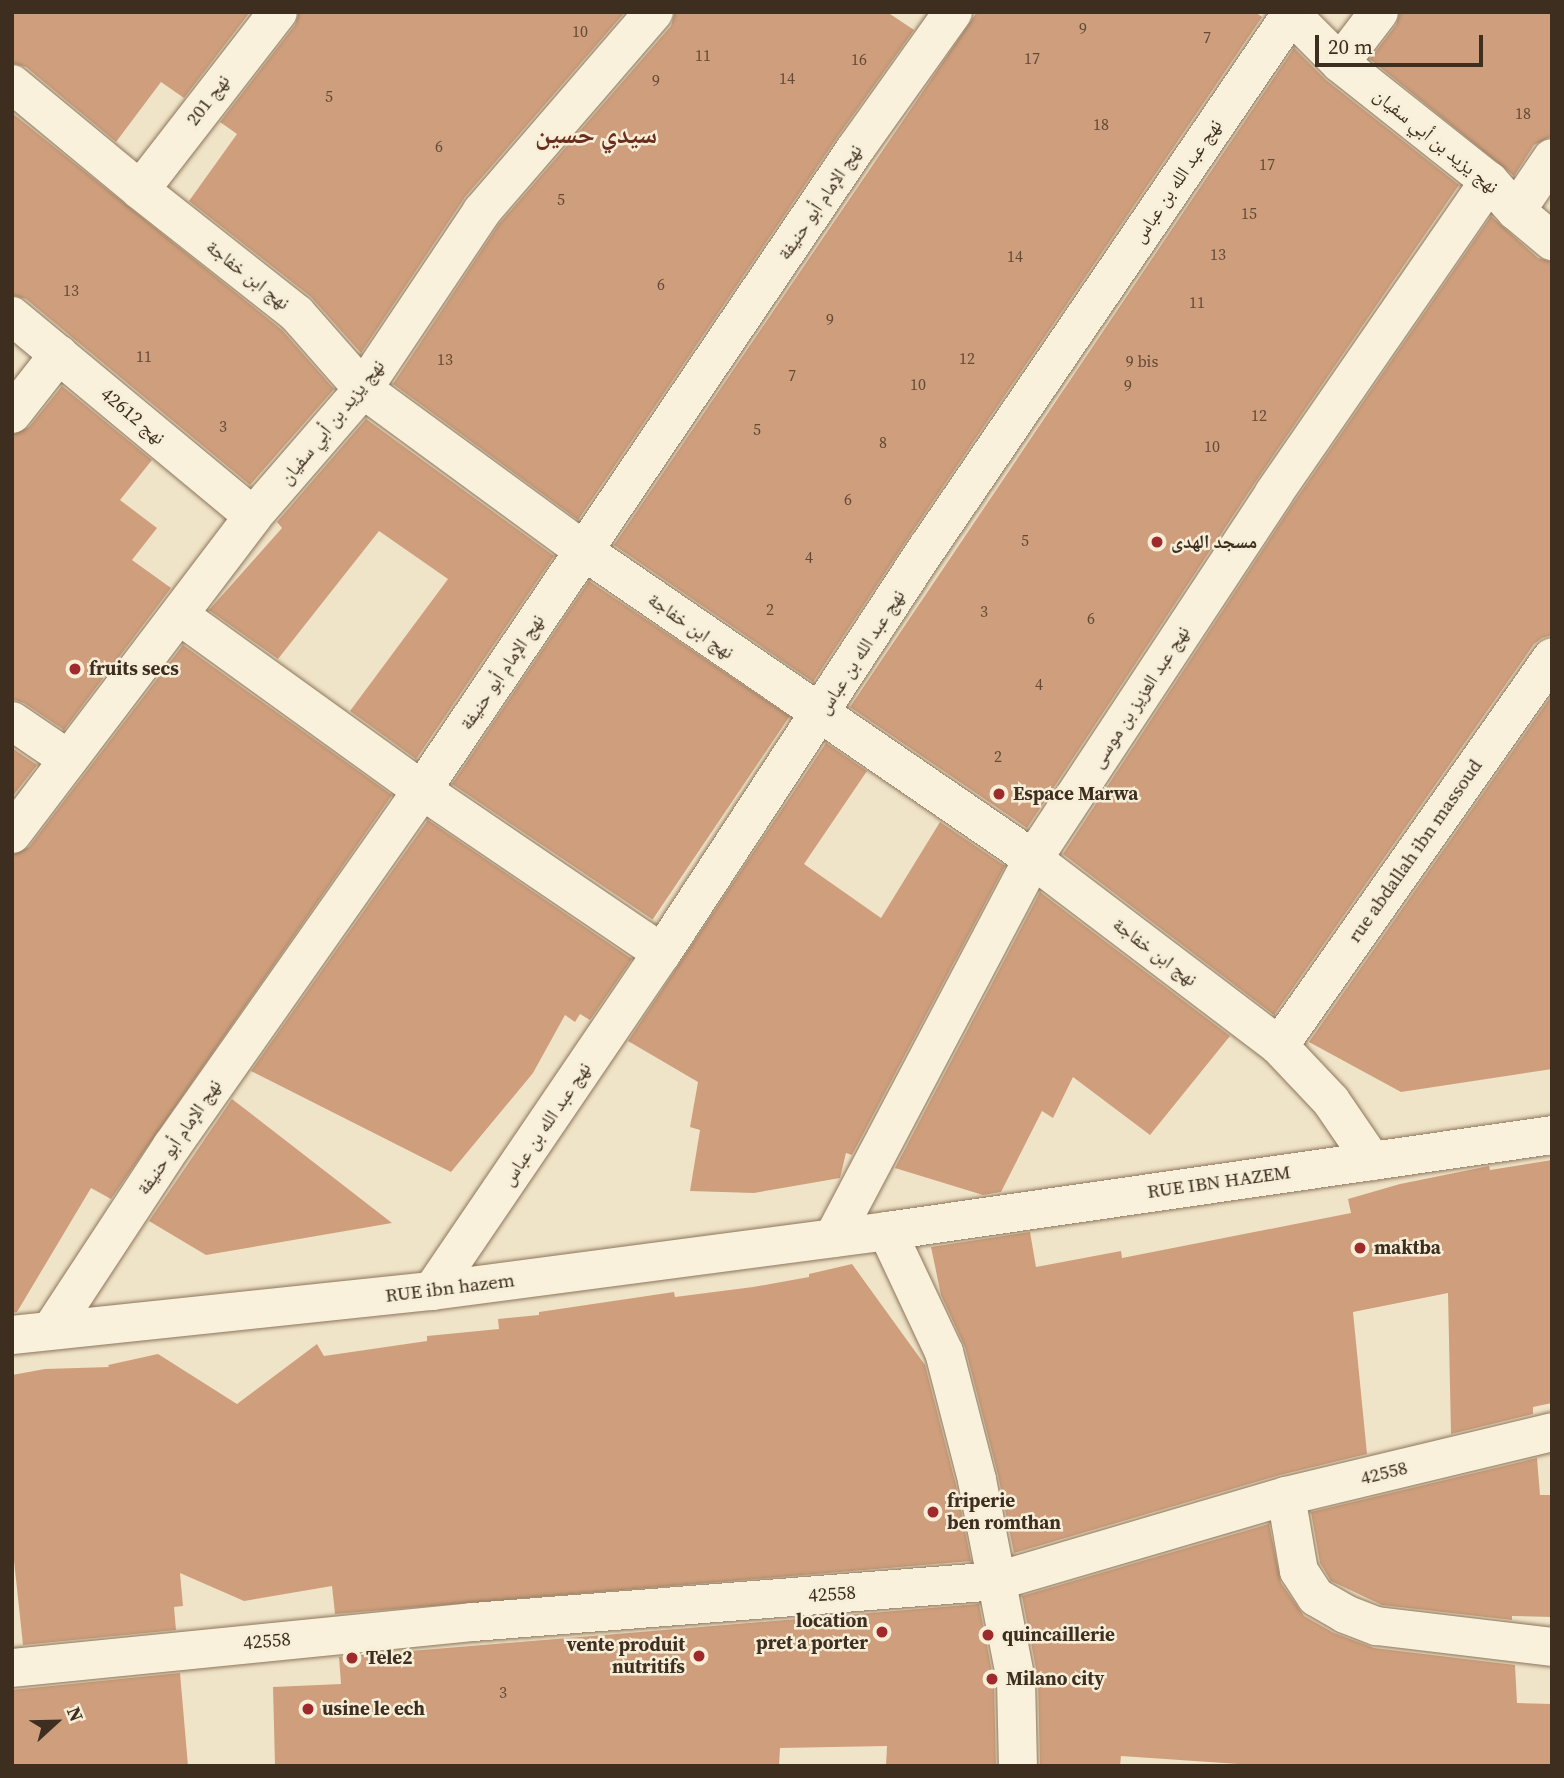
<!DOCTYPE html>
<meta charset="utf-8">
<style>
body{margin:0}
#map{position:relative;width:1564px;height:1778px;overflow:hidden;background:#f0e4c8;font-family:"Source Serif 4","Noto Naskh Arabic",serif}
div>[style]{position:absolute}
.building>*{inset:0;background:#cf9f7d;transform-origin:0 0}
.roads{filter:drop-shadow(0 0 2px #8d765c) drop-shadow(0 0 2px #8d765c)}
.minor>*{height:38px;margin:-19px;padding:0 19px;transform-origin:19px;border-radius:19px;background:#faf1dc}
.dots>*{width:19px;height:19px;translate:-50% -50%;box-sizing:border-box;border:4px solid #f7eed8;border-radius:50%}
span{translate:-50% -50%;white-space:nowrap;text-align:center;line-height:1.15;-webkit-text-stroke:5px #f7eed8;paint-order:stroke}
.number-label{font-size:16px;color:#624a37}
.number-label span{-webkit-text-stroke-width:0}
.street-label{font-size:19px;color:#3d2e20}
.poi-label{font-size:19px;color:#3d2e20;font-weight:700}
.left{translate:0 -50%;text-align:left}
.right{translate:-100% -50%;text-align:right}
.district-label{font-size:26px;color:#6b2e1e;font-weight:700}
.frame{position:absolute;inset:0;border:14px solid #3d2e20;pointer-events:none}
.north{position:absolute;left:21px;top:1687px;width:70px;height:70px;-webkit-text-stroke:5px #f7eed8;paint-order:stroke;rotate:68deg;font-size:19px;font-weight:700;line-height:28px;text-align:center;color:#3d2e20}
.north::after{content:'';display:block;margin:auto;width:24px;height:32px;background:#3d2e20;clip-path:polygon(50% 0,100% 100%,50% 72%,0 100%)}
.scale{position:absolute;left:1315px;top:35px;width:168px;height:32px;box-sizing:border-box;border:4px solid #3d2e20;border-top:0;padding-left:9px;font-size:21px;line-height:24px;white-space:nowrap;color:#3d2e20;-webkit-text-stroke:5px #f7eed8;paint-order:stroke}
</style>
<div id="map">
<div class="building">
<i style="clip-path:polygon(12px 12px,250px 12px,184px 98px,161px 82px,116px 142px,26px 67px,12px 63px)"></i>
<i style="clip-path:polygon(299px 12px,625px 12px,465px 197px,361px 353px,311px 297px,189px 201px,237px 134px,220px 122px,295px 25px)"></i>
<i style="clip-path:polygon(675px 12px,887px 12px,914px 30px,838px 136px,578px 520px,393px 384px,499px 224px,671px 26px)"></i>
<i style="clip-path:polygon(977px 12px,1255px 12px,1262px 17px,910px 535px,813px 682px,614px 545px)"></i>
<i style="clip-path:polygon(1400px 12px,1552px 12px,1552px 136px,1534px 145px,1514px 176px,1370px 59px,1396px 25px)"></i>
<i style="clip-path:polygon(1294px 48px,1326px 80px,1459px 185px,1256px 481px,1027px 828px,850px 707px)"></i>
<i style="clip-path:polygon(12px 113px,282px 330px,334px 389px,250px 485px,26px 299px,12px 295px)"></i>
<i style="clip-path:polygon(1491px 216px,1538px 258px,1552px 262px,1552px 635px,1542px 638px,1534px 644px,1274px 1015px,1063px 854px,1292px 505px)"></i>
<i style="clip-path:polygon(62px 386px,152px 460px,120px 500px,157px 528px,132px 560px,171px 588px,64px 730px,24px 703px,12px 699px,12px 435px,29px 427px)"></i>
<i style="clip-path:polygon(366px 419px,554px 556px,416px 759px,350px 711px,448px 579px,379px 531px,278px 659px,209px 610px,282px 528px,277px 522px)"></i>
<i style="left:589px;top:581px;width:242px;height:245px;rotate:34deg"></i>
<i style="clip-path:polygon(183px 645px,392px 795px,111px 1199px,91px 1188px,17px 1312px,12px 1313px,12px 855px,29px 847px)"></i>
<i style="clip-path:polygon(1552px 695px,1552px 1069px,1401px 1092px,1309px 1042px)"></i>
<i style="clip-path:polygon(826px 743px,867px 771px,804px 864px,881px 918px,940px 822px,1005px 866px,852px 1155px,846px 1153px,840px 1178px,754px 1193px,690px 1191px,700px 1130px,690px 1127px,698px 1082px,628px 1041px)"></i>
<i style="clip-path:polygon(12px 748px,37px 765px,12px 797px)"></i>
<i style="clip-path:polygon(428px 820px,632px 959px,590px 1020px,580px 1014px,575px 1022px,565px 1015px,533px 1073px,451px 1172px,251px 1071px)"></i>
<i style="clip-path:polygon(1040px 892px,1230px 1036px,1150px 1135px,1073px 1077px,1053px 1118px,1042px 1111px,1001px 1192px,983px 1195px,895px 1168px)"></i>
<i style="clip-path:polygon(232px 1099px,392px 1223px,206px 1255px,149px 1221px)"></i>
<i style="clip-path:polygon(1552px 1160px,1552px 1403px,1533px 1407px,1533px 1414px,1451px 1434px,1448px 1293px,1353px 1312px,1367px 1454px,1280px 1475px,1014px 1553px,998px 1475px,965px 1347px,941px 1295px,931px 1247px,1030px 1232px,1036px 1267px,1121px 1251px,1122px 1258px,1351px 1213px,1348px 1199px,1400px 1184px,1489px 1166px,1490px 1170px)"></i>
<i style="clip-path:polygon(852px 1264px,925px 1365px,956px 1485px,971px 1561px,335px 1614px,332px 1586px,244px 1601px,180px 1573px,183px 1606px,174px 1607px,176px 1630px,23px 1645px,12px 1542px,12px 1375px,45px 1369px,109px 1367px,108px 1365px,158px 1354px,237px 1404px,317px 1344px,324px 1356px,427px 1341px,427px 1336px,499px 1329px,498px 1319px,539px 1315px,539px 1312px,674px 1292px,675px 1297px,753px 1287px,809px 1277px,809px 1274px)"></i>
<i style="clip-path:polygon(1537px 1458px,1540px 1495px,1552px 1495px,1552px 1617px,1512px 1616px,1512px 1620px,1382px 1605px,1331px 1581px,1320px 1563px,1311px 1512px)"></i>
<i style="clip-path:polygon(1269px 1524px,1281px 1583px,1304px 1616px,1334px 1633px,1374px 1648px,1515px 1665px,1517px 1703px,1552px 1704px,1552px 1766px,1268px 1766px,1121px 1756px,1120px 1766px,1040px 1766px,1038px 1679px,1022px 1596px)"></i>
<i style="clip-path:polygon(979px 1604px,994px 1682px,996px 1766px,886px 1766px,887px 1746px,780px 1748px,779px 1766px,275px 1766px,273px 1687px,341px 1684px,339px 1657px)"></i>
<i style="clip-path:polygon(180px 1673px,188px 1766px,12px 1766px,12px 1690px)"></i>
</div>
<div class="roads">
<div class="minor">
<i style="left:1289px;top:12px;width:72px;rotate:45deg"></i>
<i style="left:1340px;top:63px;width:190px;rotate:38.4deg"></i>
<i style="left:1489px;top:181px;width:40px;rotate:48deg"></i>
<i style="left:1516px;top:211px;width:47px;rotate:39.8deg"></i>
<i style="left:1340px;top:63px;width:64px;rotate:-52.6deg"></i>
<i style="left:12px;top:84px;width:166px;rotate:39.6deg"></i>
<i style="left:140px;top:190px;width:200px;rotate:38.3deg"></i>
<i style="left:297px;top:314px;width:100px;rotate:48.7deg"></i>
<i style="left:363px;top:389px;width:274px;rotate:36.2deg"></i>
<i style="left:584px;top:551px;width:544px;rotate:34.45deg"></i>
<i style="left:1033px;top:859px;width:309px;rotate:37.2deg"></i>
<i style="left:1279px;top:1046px;width:76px;rotate:46.6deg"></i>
<i style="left:1331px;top:1101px;width:73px;rotate:55.7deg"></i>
<i style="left:140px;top:190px;width:225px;rotate:-52.2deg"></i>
<i style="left:1516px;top:211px;width:64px;rotate:-55.8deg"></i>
<i style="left:12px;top:316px;width:313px;rotate:39.7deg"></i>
<i style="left:12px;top:414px;width:76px;rotate:-51.9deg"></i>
<i style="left:179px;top:615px;width:299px;rotate:35.8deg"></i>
<i style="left:422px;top:790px;width:290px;rotate:34.2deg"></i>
<i style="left:12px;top:721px;width:68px;rotate:34.2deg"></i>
<i style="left:12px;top:834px;width:399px;rotate:-52.8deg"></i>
<i style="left:253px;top:516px;width:168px;rotate:-49.1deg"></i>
<i style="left:363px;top:389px;width:214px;rotate:-56.2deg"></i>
<i style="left:482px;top:211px;width:263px;rotate:-49.2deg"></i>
<i style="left:1279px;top:1046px;width:475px;rotate:-54.9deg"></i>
<i style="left:887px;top:1231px;width:134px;rotate:64.8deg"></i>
<i style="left:944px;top:1352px;width:132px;rotate:75.5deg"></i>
<i style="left:977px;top:1480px;width:204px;rotate:79deg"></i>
<i style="left:1016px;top:1680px;width:86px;rotate:88.7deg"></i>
<i style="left:833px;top:1238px;width:429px;rotate:-62.2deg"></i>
<i style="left:1033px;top:859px;width:438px;rotate:-56.6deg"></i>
<i style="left:1274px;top:493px;width:379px;rotate:-55.4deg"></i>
<i style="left:432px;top:1291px;width:409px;rotate:-55.8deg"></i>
<i style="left:662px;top:953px;width:485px;rotate:-56.8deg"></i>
<i style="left:928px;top:547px;width:645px;rotate:-55.74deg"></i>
<i style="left:51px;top:1330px;width:220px;rotate:-56.7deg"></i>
<i style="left:172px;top:1146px;width:435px;rotate:-54.9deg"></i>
<i style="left:422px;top:790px;width:775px;rotate:-55.94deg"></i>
<i style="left:856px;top:148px;width:167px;rotate:-54.5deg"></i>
<i style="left:12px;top:1335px;width:422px;rotate:-6deg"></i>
<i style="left:432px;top:1291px;width:459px;rotate:-7.5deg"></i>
<i style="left:887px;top:1231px;width:672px;rotate:-8.21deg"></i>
<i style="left:1286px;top:1496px;width:76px;rotate:80.2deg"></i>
<i style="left:1299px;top:1571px;width:31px;rotate:57deg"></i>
<i style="left:1316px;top:1597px;width:34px;rotate:30deg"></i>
<i style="left:1345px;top:1614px;width:34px;rotate:21deg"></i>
<i style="left:1377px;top:1626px;width:176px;rotate:6.8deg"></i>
<i style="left:12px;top:1668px;width:463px;rotate:-5.7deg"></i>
<i style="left:473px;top:1622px;width:526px;rotate:-4.47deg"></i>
<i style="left:997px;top:1581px;width:301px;rotate:-16.4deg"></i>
<i style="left:1286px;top:1496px;width:274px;rotate:-13.5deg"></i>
</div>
</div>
<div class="dots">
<i style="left:1157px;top:542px;background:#9e2a2b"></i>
<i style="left:75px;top:669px;background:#9e2a2b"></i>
<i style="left:999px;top:794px;background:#9e2a2b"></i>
<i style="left:1360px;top:1248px;background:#9e2a2b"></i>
<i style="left:933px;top:1512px;background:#9e2a2b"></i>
<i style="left:882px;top:1632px;background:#9e2a2b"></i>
<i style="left:988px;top:1635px;background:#9e2a2b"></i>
<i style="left:699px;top:1656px;background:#9e2a2b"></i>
<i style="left:352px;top:1658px;background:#9e2a2b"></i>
<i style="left:992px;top:1679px;background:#9e2a2b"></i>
<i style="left:308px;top:1709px;background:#9e2a2b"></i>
</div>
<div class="number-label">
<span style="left:1083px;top:28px">9</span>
<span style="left:580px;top:31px">10</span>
<span style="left:1207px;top:37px">7</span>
<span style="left:703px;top:55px">11</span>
<span style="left:1032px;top:58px">17</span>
<span style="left:859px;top:59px">16</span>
<span style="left:787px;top:78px">14</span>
<span style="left:656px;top:80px">9</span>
<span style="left:329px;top:96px">5</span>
<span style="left:1523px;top:113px">18</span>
<span style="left:1101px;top:124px">18</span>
<span style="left:439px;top:146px">6</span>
<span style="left:1267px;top:164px">17</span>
<span style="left:561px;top:199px">5</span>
<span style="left:1249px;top:213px">15</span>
<span style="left:1218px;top:254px">13</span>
<span style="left:1015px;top:256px">14</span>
<span style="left:661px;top:284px">6</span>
<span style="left:71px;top:290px">13</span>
<span style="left:1197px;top:302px">11</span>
<span style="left:830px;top:319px">9</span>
<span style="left:144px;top:356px">11</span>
<span style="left:967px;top:358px">12</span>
<span style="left:445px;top:359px">13</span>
<span style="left:1142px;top:361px">9 bis</span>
<span style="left:792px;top:375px">7</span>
<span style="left:918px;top:384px">10</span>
<span style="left:1128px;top:385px">9</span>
<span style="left:1259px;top:415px">12</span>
<span style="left:223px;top:426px">3</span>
<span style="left:757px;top:429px">5</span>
<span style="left:883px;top:442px">8</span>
<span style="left:1212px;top:446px">10</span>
<span style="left:848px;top:499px">6</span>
<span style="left:1025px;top:540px">5</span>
<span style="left:809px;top:557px">4</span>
<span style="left:770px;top:609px">2</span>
<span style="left:984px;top:611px">3</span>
<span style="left:1091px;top:618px">6</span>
<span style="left:1039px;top:684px">4</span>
<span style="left:998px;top:756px">2</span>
<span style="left:503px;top:1692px">3</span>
</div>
<div class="street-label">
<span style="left:208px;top:100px;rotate:-53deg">نهج 201</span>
<span style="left:1436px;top:141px;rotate:39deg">نهج يزيد بن أبي سفيان</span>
<span style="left:1177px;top:181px;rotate:-56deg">نهج عبد الله بن عباس</span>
<span style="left:820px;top:202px;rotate:-56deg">نهج الإمام أبو حنيفة</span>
<span style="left:248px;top:275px;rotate:38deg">نهج ابن خفاجة</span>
<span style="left:133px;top:416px;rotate:40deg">نهج 42612</span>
<span style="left:332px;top:422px;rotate:-51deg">نهج يزيد بن أبي سفيان</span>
<span style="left:691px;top:626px;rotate:35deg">نهج ابن خفاجة</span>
<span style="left:861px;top:652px;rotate:-57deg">نهج عبد الله بن عباس</span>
<span style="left:502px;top:672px;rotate:-56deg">نهج الإمام أبو حنيفة</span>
<span style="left:1140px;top:697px;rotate:-57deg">نهج عبد العزيز بن موسى</span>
<span style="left:1415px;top:851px;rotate:-55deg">rue abdallah ibn massoud</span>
<span style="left:1155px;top:952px;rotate:37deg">نهج ابن خفاجة</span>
<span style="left:546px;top:1124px;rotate:-56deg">نهج عبد الله بن عباس</span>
<span style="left:179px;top:1137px;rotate:-56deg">نهج الإمام أبو حنيفة</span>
<span style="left:1219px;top:1182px;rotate:-8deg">RUE IBN HAZEM</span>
<span style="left:450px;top:1288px;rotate:-7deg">RUE ibn hazem</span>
<span style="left:1384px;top:1473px;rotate:-14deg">42558</span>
<span style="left:832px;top:1594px;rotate:-4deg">42558</span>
<span style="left:267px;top:1641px;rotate:-5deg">42558</span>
</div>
<div class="poi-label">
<span class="left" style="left:1171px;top:542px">مسجد الهدى</span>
<span class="left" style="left:89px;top:669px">fruits secs</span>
<span class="left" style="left:1013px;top:794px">Espace Marwa</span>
<span class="left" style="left:1374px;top:1248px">maktba</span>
<span class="left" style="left:947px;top:1512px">friperie<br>ben romthan</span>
<span class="right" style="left:868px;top:1632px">location<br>pret a porter</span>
<span class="left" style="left:1002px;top:1635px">quincaillerie</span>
<span class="right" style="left:685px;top:1656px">vente produit<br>nutritifs</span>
<span class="left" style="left:366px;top:1658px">Tele2</span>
<span class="left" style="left:1006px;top:1679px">Milano city</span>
<span class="left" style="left:322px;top:1709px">usine le ech</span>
</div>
<div class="district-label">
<span style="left:596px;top:135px">سيدي حسين</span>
</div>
<div class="frame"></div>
<div class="north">N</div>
<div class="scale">20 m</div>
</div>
